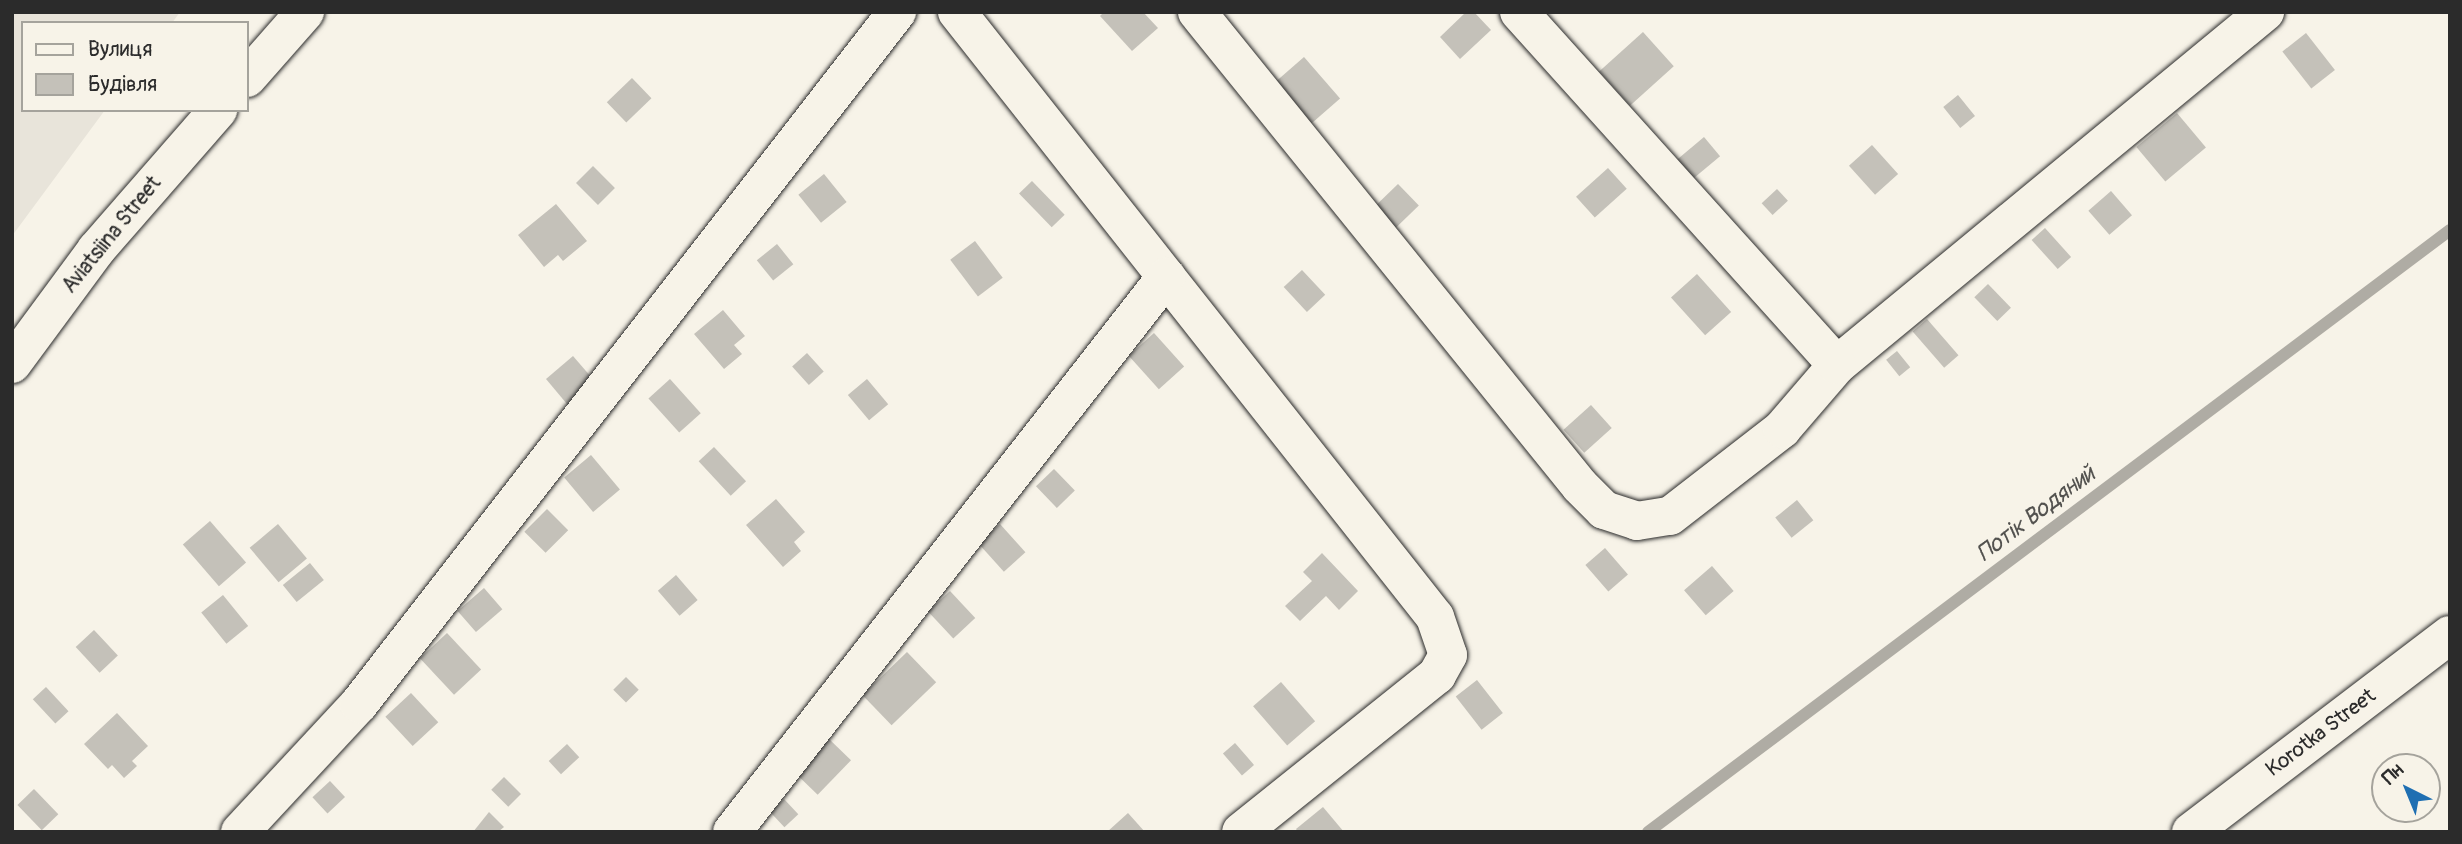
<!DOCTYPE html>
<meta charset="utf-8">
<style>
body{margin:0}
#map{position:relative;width:2462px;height:844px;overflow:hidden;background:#f7f3e8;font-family:Pangolin,sans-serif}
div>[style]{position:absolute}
.built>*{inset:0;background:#e8e4da}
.stream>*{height:12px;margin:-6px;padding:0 6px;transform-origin:6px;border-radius:6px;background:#afaca4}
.building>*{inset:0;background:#c4c1b9;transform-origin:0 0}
.roads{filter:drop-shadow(0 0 2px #2b2b2b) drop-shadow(0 0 2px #2b2b2b)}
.minor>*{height:38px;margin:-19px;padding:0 19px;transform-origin:19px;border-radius:19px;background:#f7f3e8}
span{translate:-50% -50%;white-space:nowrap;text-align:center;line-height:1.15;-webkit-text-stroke:5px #f7f3e8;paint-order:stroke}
.street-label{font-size:21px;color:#2b2b2b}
.water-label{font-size:23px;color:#53524f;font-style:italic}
.frame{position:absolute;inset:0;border:14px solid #2b2b2b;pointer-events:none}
.legend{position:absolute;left:21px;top:21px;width:228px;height:91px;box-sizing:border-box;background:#f7f3e8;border:2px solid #a5a39c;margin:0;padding:9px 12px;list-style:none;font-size:21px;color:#2b2b2b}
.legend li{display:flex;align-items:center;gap:14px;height:35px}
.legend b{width:35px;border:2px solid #a5a39c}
.north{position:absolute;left:2371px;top:753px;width:70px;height:70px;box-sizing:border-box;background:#f7f3e8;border:2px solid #a5a39c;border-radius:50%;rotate:317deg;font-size:19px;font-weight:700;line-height:28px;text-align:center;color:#2b2b2b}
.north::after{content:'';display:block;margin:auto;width:24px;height:32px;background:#1f6fb2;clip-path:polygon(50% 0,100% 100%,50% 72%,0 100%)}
</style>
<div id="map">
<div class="built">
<i style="clip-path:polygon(12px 12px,180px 12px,172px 23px,23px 23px,23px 110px,105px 110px,12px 236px)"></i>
</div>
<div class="stream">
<i style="left:1648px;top:832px;width:1003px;rotate:-36.89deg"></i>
</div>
<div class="building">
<i style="clip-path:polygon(1104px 12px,1143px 12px,1158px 28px,1132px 51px,1100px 16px)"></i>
<i style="clip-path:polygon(1466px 12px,1474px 12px,1491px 30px,1460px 59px,1440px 37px)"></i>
<i style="left:1643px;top:32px;width:46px;height:59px;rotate:48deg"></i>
<i style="left:2306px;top:33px;width:47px;height:30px;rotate:52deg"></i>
<i style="left:1304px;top:57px;width:55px;height:38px;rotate:49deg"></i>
<i style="left:632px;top:78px;width:28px;height:35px;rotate:46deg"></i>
<i style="left:1958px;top:95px;width:27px;height:19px;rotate:51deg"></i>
<i style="left:2177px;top:113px;width:45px;height:53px;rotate:50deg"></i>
<i style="left:1704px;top:137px;width:25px;height:40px;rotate:50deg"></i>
<i style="left:1872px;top:145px;width:39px;height:31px;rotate:48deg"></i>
<i style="left:593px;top:166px;width:31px;height:24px;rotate:45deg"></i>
<i style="left:1608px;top:168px;width:28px;height:43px;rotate:48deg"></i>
<i style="left:824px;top:174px;width:36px;height:33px;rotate:51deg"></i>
<i style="left:1032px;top:181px;width:47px;height:18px;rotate:46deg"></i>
<i style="left:1398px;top:184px;width:30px;height:32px;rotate:46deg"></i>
<i style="left:1777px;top:189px;width:16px;height:21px;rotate:47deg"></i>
<i style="left:2111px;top:191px;width:32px;height:30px;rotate:49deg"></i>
<i style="clip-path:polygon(556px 204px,587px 241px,563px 261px,558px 255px,544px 267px,518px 235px)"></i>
<i style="left:2045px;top:228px;width:39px;height:18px;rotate:48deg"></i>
<i style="left:975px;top:241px;width:46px;height:31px;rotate:53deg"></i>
<i style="left:777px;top:244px;width:26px;height:26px;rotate:51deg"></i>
<i style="left:1302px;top:270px;width:34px;height:25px;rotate:47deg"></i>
<i style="left:1697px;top:274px;width:51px;height:35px;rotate:48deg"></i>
<i style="left:1988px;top:284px;width:33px;height:19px;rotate:46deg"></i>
<i style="clip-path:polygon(723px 310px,745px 336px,734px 345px,742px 354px,724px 369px,694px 334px)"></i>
<i style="left:1927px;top:319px;width:48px;height:19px;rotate:49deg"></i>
<i style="left:1154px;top:333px;width:45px;height:34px;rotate:48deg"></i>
<i style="left:1897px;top:351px;width:21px;height:14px;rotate:51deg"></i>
<i style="left:807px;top:353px;width:25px;height:20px;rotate:48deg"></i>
<i style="clip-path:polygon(573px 356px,592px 378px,572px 410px,546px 379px)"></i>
<i style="left:670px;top:379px;width:46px;height:29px;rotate:48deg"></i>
<i style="left:867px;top:379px;width:33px;height:25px;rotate:50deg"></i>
<i style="left:1591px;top:405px;width:31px;height:37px;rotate:48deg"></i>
<i style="left:714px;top:447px;width:47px;height:21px;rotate:47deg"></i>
<i style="left:591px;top:455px;width:45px;height:35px;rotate:50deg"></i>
<i style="left:1054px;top:469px;width:30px;height:25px;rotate:46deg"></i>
<i style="clip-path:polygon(776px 499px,805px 532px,794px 542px,801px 551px,783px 567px,746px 525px)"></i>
<i style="left:1797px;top:500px;width:26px;height:28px;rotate:51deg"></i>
<i style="left:547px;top:509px;width:30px;height:32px;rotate:45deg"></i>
<i style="left:210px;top:521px;width:55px;height:36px;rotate:49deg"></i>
<i style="left:278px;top:524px;width:45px;height:37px;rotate:50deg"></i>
<i style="left:1000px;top:524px;width:38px;height:29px;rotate:48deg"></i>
<i style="left:1605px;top:548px;width:35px;height:26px;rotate:49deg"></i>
<i style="clip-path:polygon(1322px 553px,1358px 591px,1339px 610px,1326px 596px,1300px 621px,1285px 606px,1312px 581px,1303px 572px)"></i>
<i style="left:310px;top:563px;width:22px;height:35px;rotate:51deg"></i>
<i style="left:1712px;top:566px;width:33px;height:37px;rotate:49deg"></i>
<i style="left:676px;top:575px;width:33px;height:24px;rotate:49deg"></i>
<i style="left:484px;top:588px;width:28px;height:35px;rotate:49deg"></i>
<i style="left:950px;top:591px;width:37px;height:30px;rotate:47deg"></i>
<i style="left:223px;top:595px;width:40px;height:28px;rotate:51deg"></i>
<i style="left:94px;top:630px;width:35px;height:25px;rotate:47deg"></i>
<i style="left:447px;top:633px;width:50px;height:37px;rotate:47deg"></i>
<i style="left:907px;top:652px;width:42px;height:62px;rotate:46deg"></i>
<i style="left:626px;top:677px;width:18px;height:18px;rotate:45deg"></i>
<i style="left:1477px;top:680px;width:42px;height:27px;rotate:52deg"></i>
<i style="left:1281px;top:682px;width:52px;height:37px;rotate:49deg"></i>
<i style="left:46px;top:687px;width:33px;height:18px;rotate:47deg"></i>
<i style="left:411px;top:693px;width:40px;height:35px;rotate:47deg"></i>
<i style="clip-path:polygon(117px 713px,148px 746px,132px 761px,137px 766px,124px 778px,112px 765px,108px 769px,84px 744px)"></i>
<i style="left:828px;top:738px;width:32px;height:48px;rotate:44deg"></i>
<i style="left:1235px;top:743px;width:29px;height:16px;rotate:49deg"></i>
<i style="left:567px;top:744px;width:18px;height:25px;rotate:47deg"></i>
<i style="left:504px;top:777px;width:24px;height:18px;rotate:45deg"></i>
<i style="left:330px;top:781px;width:22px;height:24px;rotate:47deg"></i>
<i style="left:34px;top:789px;width:35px;height:23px;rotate:46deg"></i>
<i style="left:784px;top:799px;width:21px;height:19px;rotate:47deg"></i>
<i style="clip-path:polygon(1323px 807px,1344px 832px,1298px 832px,1296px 829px)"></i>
<i style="clip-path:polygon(489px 812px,504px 827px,498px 832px,473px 832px)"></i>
<i style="clip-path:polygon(1128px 813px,1145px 832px,1107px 832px)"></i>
</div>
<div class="roads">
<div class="minor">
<i style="left:957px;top:12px;width:771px;rotate:51.69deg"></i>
<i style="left:1435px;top:617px;width:40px;rotate:71.1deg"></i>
<i style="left:1448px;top:655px;width:23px;rotate:119deg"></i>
<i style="left:1437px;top:675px;width:251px;rotate:141.3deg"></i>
<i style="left:1197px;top:12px;width:609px;rotate:51.06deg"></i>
<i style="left:1580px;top:486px;width:34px;rotate:45deg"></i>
<i style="left:1604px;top:510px;width:35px;rotate:18deg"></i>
<i style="left:1637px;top:521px;width:33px;rotate:-9deg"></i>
<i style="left:1670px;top:516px;width:142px;rotate:-37.8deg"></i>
<i style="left:1782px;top:429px;width:84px;rotate:-49.3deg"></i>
<i style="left:1837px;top:365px;width:555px;rotate:-39.51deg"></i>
<i style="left:1519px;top:12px;width:475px;rotate:48deg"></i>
<i style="left:247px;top:78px;width:88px;rotate:-48.7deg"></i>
<i style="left:12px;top:364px;width:142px;rotate:-53.6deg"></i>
<i style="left:96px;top:250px;width:186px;rotate:-48.9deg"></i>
<i style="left:240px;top:832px;width:175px;rotate:-47.1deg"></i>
<i style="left:359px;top:704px;width:877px;rotate:-52.14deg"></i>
<i style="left:732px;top:832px;width:705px;rotate:-51.98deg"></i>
<i style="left:2191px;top:832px;width:325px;rotate:-37.3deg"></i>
</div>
</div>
<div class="street-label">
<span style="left:112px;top:235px;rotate:-51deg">Aviatsiina Street</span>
<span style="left:2321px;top:733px;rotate:-37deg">Korotka Street</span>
</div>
<div class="water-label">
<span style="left:2036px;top:514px;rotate:-37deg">Потік Водяний</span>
</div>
<div class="frame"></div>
<ul class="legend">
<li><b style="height:9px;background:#f7f3e8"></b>Вулиця</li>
<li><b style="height:19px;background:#c4c1b9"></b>Будівля</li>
</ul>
<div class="north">Пн</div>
</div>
